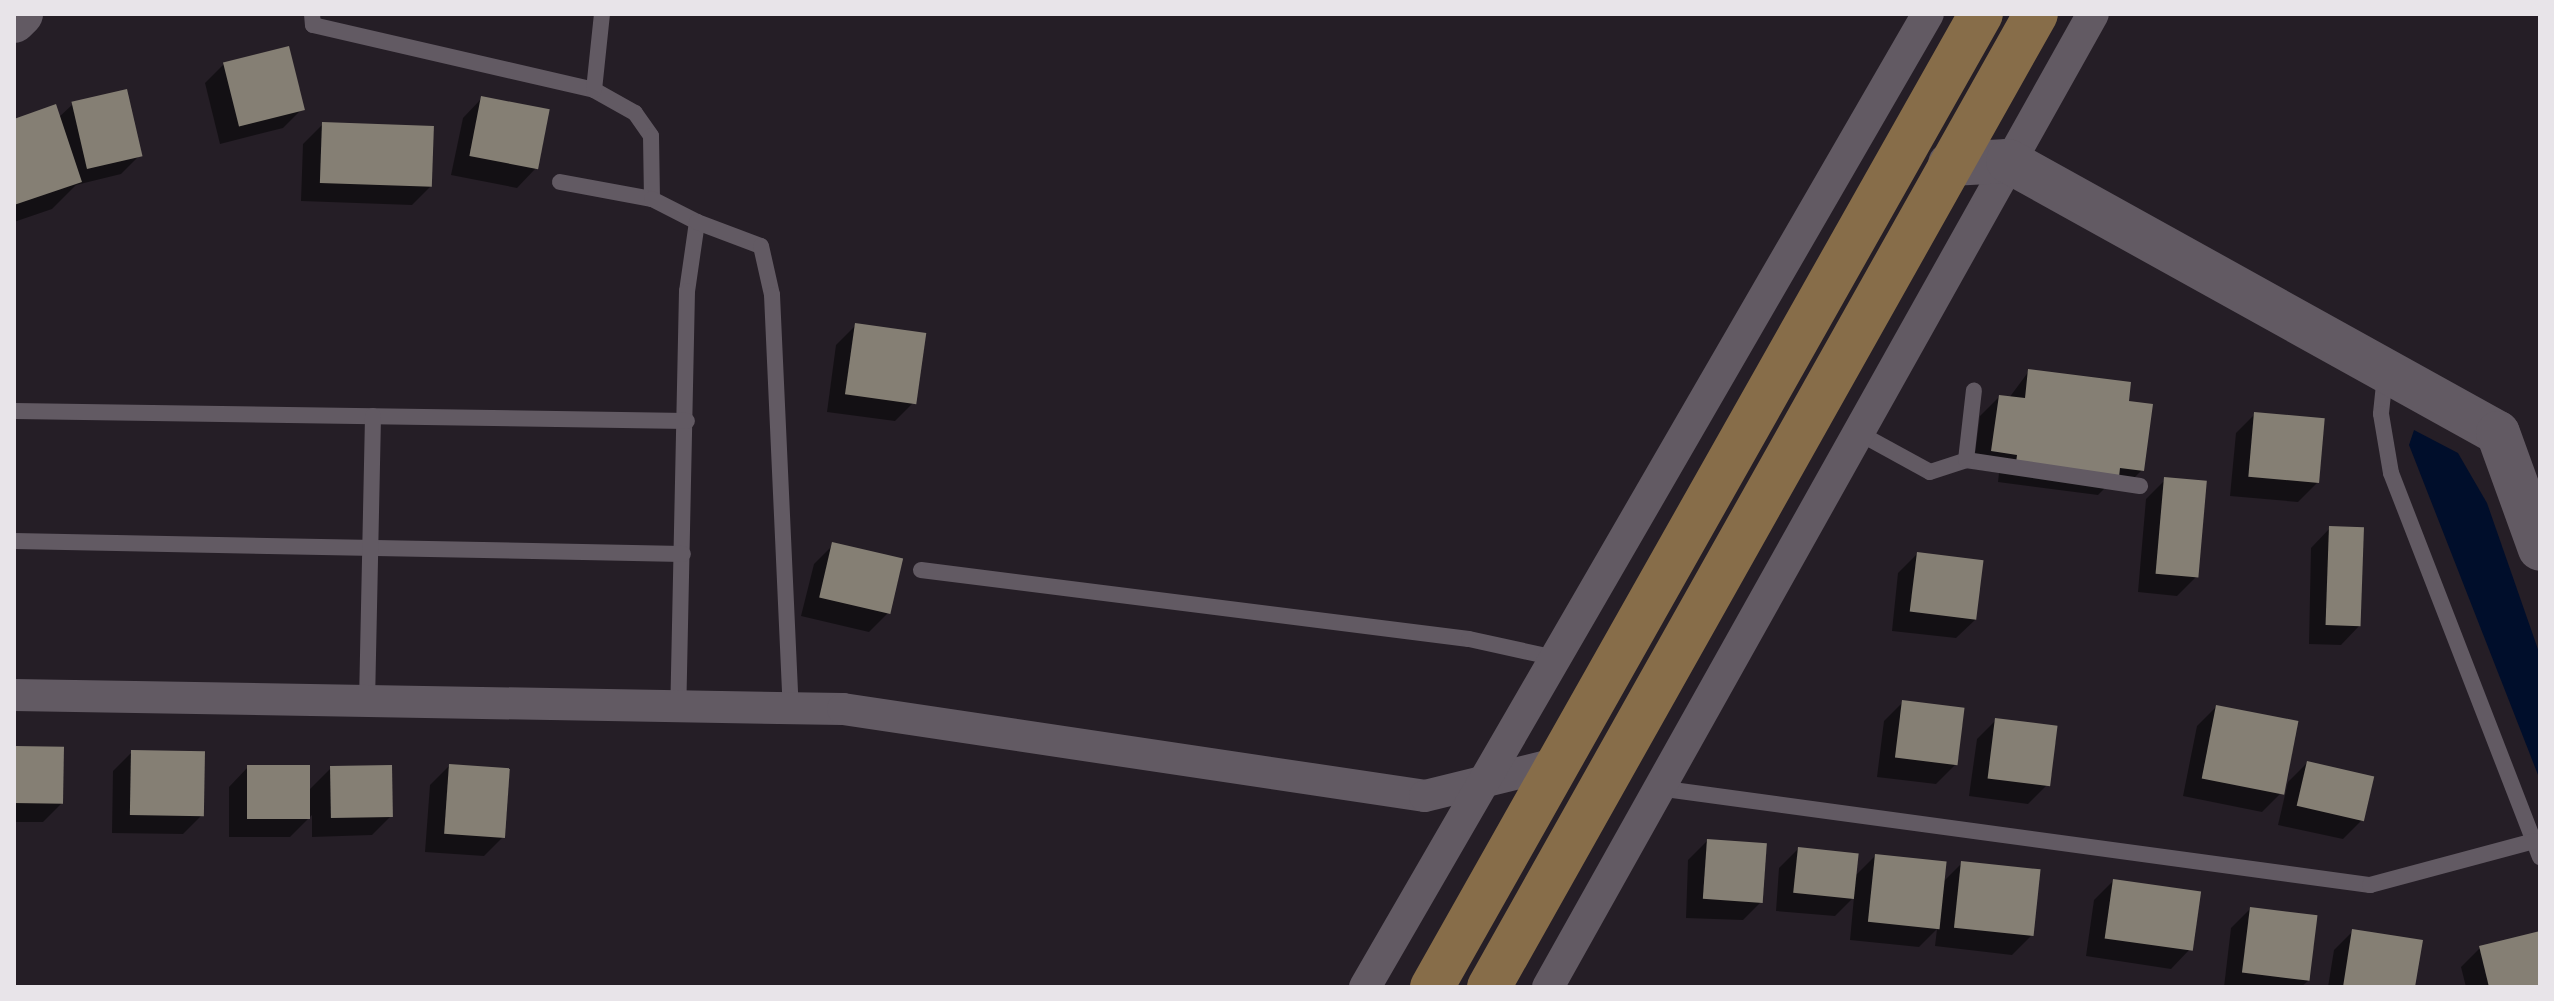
<!DOCTYPE html>
<style>
body{margin:0}
#map{position:relative;width:2554px;height:1001px;overflow:hidden;background:#251e26;font-family:Jost,sans-serif}
div>[style]{position:absolute}
.water>*{inset:0;background:#000e2b}
.shadow>*{inset:0;background:#0007}
.building>*{inset:0;background:#857f74;transform-origin:0 0}
.lane>*{height:16px;margin:-8px;padding:0 8px;transform-origin:8px;border-radius:8px;background:#625a63}
.street>*{height:32px;margin:-16px;padding:0 16px;transform-origin:16px;border-radius:16px;background:#625a63}
.secondary>*{height:44px;margin:-22px;padding:0 22px;transform-origin:22px;border-radius:22px;background:#625a63}
.primary>*{height:44px;margin:-22px;padding:0 22px;transform-origin:22px;border-radius:22px;background:#876d49}
span{translate:-50% -50%;white-space:nowrap;text-align:center;line-height:1.15;-webkit-text-stroke:7px #0c090d;paint-order:stroke}
.frame{position:absolute;inset:0;border:16px solid #e8e4e9;pointer-events:none}
</style>
<div id="map">
<div class="water">
<i style="clip-path:polygon(2414px 430px,2458px 453px,2487px 503px,2540px 655px,2540px 780px,2409px 445px)"></i>
</div>
<div class="shadow">
<i style="clip-path:polygon(224px 64px,302px 109px,283px 128px,220px 144px,205px 83px)"></i>
<i style="clip-path:polygon(482px 98px,536px 168px,517px 188px,451px 175px,463px 118px)"></i>
<i style="clip-path:polygon(73px 104px,140px 155px,121px 174px,76px 185px,52px 209px,14px 222px,14px 121px,58px 118px)"></i>
<i style="clip-path:polygon(323px 124px,431px 186px,412px 205px,301px 201px,303px 144px)"></i>
<i style="clip-path:polygon(855px 326px,915px 401px,895px 421px,827px 412px,836px 345px)"></i>
<i style="clip-path:polygon(2029px 371px,2127px 403px,2142px 470px,2123px 489px,2106px 487px,2098px 495px,1998px 482px,1999px 473px,1973px 469px,1980px 416px,1999px 397px,2009px 398px)"></i>
<i style="clip-path:polygon(2255px 414px,2317px 483px,2298px 502px,2230px 496px,2236px 433px)"></i>
<i style="clip-path:polygon(2165px 480px,2197px 576px,2177px 596px,2138px 592px,2146px 499px)"></i>
<i style="clip-path:polygon(2330px 528px,2360px 625px,2341px 645px,2309px 644px,2311px 548px)"></i>
<i style="clip-path:polygon(833px 545px,889px 612px,869px 632px,801px 616px,814px 564px)"></i>
<i style="clip-path:polygon(1917px 554px,1976px 619px,1956px 638px,1892px 631px,1898px 573px)"></i>
<i style="clip-path:polygon(1903px 702px,1955px 765px,1936px 784px,1877px 777px,1884px 721px)"></i>
<i style="clip-path:polygon(2216px 707px,2281px 793px,2262px 812px,2183px 796px,2197px 726px)"></i>
<i style="clip-path:polygon(1996px 720px,2047px 785px,2028px 804px,1969px 796px,1977px 739px)"></i>
<i style="clip-path:polygon(14px 748px,62px 803px,43px 822px,14px 822px)"></i>
<i style="clip-path:polygon(132px 752px,202px 815px,183px 834px,112px 833px,113px 771px)"></i>
<i style="clip-path:polygon(2307px 763px,2362px 820px,2343px 839px,2278px 825px,2288px 782px)"></i>
<i style="clip-path:polygon(449px 766px,503px 837px,484px 856px,425px 852px,430px 785px)"></i>
<i style="clip-path:polygon(248px 767px,309px 790px,331px 768px,391px 816px,372px 835px,312px 837px,312px 815px,290px 837px,229px 837px,229px 787px)"></i>
<i style="clip-path:polygon(1707px 841px,1762px 901px,1743px 920px,1686px 918px,1688px 860px)"></i>
<i style="clip-path:polygon(1798px 849px,1855px 876px,1875px 856px,1943px 882px,1962px 863px,2031px 936px,2012px 955px,1935px 946px,1937px 929px,1919px 947px,1850px 940px,1854px 897px,1835px 916px,1776px 911px,1779px 868px)"></i>
<i style="clip-path:polygon(2113px 881px,2190px 949px,2171px 969px,2086px 956px,2094px 900px)"></i>
<i style="clip-path:polygon(2250px 909px,2308px 981px,2301px 987px,2224px 987px,2231px 928px)"></i>
<i style="clip-path:polygon(2353px 931px,2413px 987px,2328px 987px,2334px 950px)"></i>
<i style="clip-path:polygon(2540px 933px,2540px 987px,2466px 987px,2461px 967px,2480px 948px)"></i>
</div>
<div class="building">
<i style="left:289px;top:46px;width:66px;height:68px;rotate:76deg"></i>
<i style="left:127px;top:89px;width:69px;height:57px;rotate:77deg"></i>
<i style="left:481px;top:96px;width:70px;height:61px;rotate:11deg"></i>
<i style="clip-path:polygon(56px 104px,82px 182px,14px 205px,14px 119px)"></i>
<i style="left:322px;top:122px;width:112px;height:61px;rotate:2deg"></i>
<i style="left:855px;top:323px;width:72px;height:72px;rotate:8deg"></i>
<i style="clip-path:polygon(2028px 369px,2131px 382px,2129px 401px,2153px 404px,2144px 471px,2120px 468px,2119px 477px,2016px 463px,2017px 455px,1991px 451px,1999px 395px,2025px 398px)"></i>
<i style="left:2254px;top:412px;width:71px;height:65px;rotate:5deg"></i>
<i style="left:2164px;top:477px;width:43px;height:97px;rotate:5deg"></i>
<i style="left:2329px;top:526px;width:35px;height:99px;rotate:2deg"></i>
<i style="left:832px;top:542px;width:73px;height:57px;rotate:13deg"></i>
<i style="left:1917px;top:552px;width:67px;height:60px;rotate:7deg"></i>
<i style="left:1902px;top:700px;width:63px;height:58px;rotate:7deg"></i>
<i style="left:2216px;top:705px;width:84px;height:75px;rotate:11deg"></i>
<i style="left:1995px;top:718px;width:63px;height:61px;rotate:7deg"></i>
<i style="left:14px;top:746px;width:50px;height:57px;rotate:1deg"></i>
<i style="left:131px;top:750px;width:74px;height:65px;rotate:1deg"></i>
<i style="left:2307px;top:761px;width:69px;height:46px;rotate:13deg"></i>
<i style="left:449px;top:764px;width:61px;height:70px;rotate:4deg"></i>
<i style="left:247px;top:765px;width:63px;height:54px"></i>
<i style="left:392px;top:765px;width:52px;height:62px;rotate:89deg"></i>
<i style="left:1707px;top:839px;width:60px;height:60px;rotate:4deg"></i>
<i style="left:1798px;top:847px;width:61px;height:46px;rotate:6deg"></i>
<i style="left:1875px;top:854px;width:72px;height:68px;rotate:6deg"></i>
<i style="left:1961px;top:861px;width:80px;height:67px;rotate:6deg"></i>
<i style="left:2113px;top:879px;width:89px;height:60px;rotate:8deg"></i>
<i style="left:2250px;top:907px;width:68px;height:66px;rotate:7deg"></i>
<i style="clip-path:polygon(2352px 929px,2423px 940px,2415px 987px,2343px 987px)"></i>
<i style="clip-path:polygon(2540px 931px,2540px 987px,2489px 987px,2479px 946px)"></i>
</div>
<div class="lane">
<i style="left:312px;top:14px;width:11px;rotate:85deg"></i>
<i style="left:313px;top:25px;width:288px;rotate:13deg"></i>
<i style="left:594px;top:90px;width:47px;rotate:29.3deg"></i>
<i style="left:635px;top:113px;width:28px;rotate:55deg"></i>
<i style="left:651px;top:136px;width:63px;rotate:89.1deg"></i>
<i style="left:594px;top:90px;width:76px;rotate:-84deg"></i>
<i style="left:560px;top:182px;width:94px;rotate:10.5deg"></i>
<i style="left:652px;top:199px;width:51px;rotate:27.1deg"></i>
<i style="left:697px;top:222px;width:70px;rotate:98.2deg"></i>
<i style="left:687px;top:291px;width:418px;rotate:91.2deg"></i>
<i style="left:697px;top:222px;width:68px;rotate:20.6deg"></i>
<i style="left:761px;top:246px;width:50px;rotate:77.3deg"></i>
<i style="left:772px;top:295px;width:414px;rotate:87.4deg"></i>
<i style="left:2385px;top:375px;width:39px;rotate:96deg"></i>
<i style="left:2381px;top:414px;width:60px;rotate:80.4deg"></i>
<i style="left:2391px;top:473px;width:412px;rotate:68.8deg"></i>
<i style="left:14px;top:411px;width:673px;rotate:0.85deg"></i>
<i style="left:1857px;top:432px;width:83px;rotate:28.7deg"></i>
<i style="left:1930px;top:472px;width:38px;rotate:-18deg"></i>
<i style="left:1966px;top:460px;width:176px;rotate:8.5deg"></i>
<i style="left:1966px;top:460px;width:70px;rotate:-83.5deg"></i>
<i style="left:14px;top:541px;width:669px;rotate:1.11deg"></i>
<i style="left:921px;top:570px;width:552px;rotate:7.18deg"></i>
<i style="left:1469px;top:639px;width:84px;rotate:12.4deg"></i>
<i style="left:367px;top:703px;width:287px;rotate:-88.8deg"></i>
<i style="left:1658px;top:788px;width:719px;rotate:7.76deg"></i>
<i style="left:2370px;top:885px;width:170px;rotate:-15deg"></i>
</div>
<div class="street">
<i style="left:14px;top:695px;width:829px;rotate:0.97deg"></i>
<i style="left:843px;top:709px;width:588px;rotate:8.5deg"></i>
<i style="left:1425px;top:796px;width:138px;rotate:-13.8deg"></i>
<i style="left:1365px;top:987px;width:1124px;rotate:-59.95deg"></i>
<i style="left:1548px;top:987px;width:1115px;rotate:-60.75deg"></i>
</div>
<div class="secondary">
<i style="left:14px;top:21px;width:10px;rotate:-45deg"></i>
<i style="left:1950px;top:164px;width:58px;rotate:-3deg"></i>
<i style="left:2008px;top:161px;width:560px;rotate:29.03deg"></i>
<i style="left:2498px;top:433px;width:123px;rotate:70.1deg"></i>
</div>
<div class="primary">
<i style="left:1432px;top:987px;width:1117px;rotate:-60.57deg"></i>
<i style="left:1489px;top:987px;width:1116px;rotate:-60.66deg"></i>
</div>
<div class="frame"></div>
</div>
